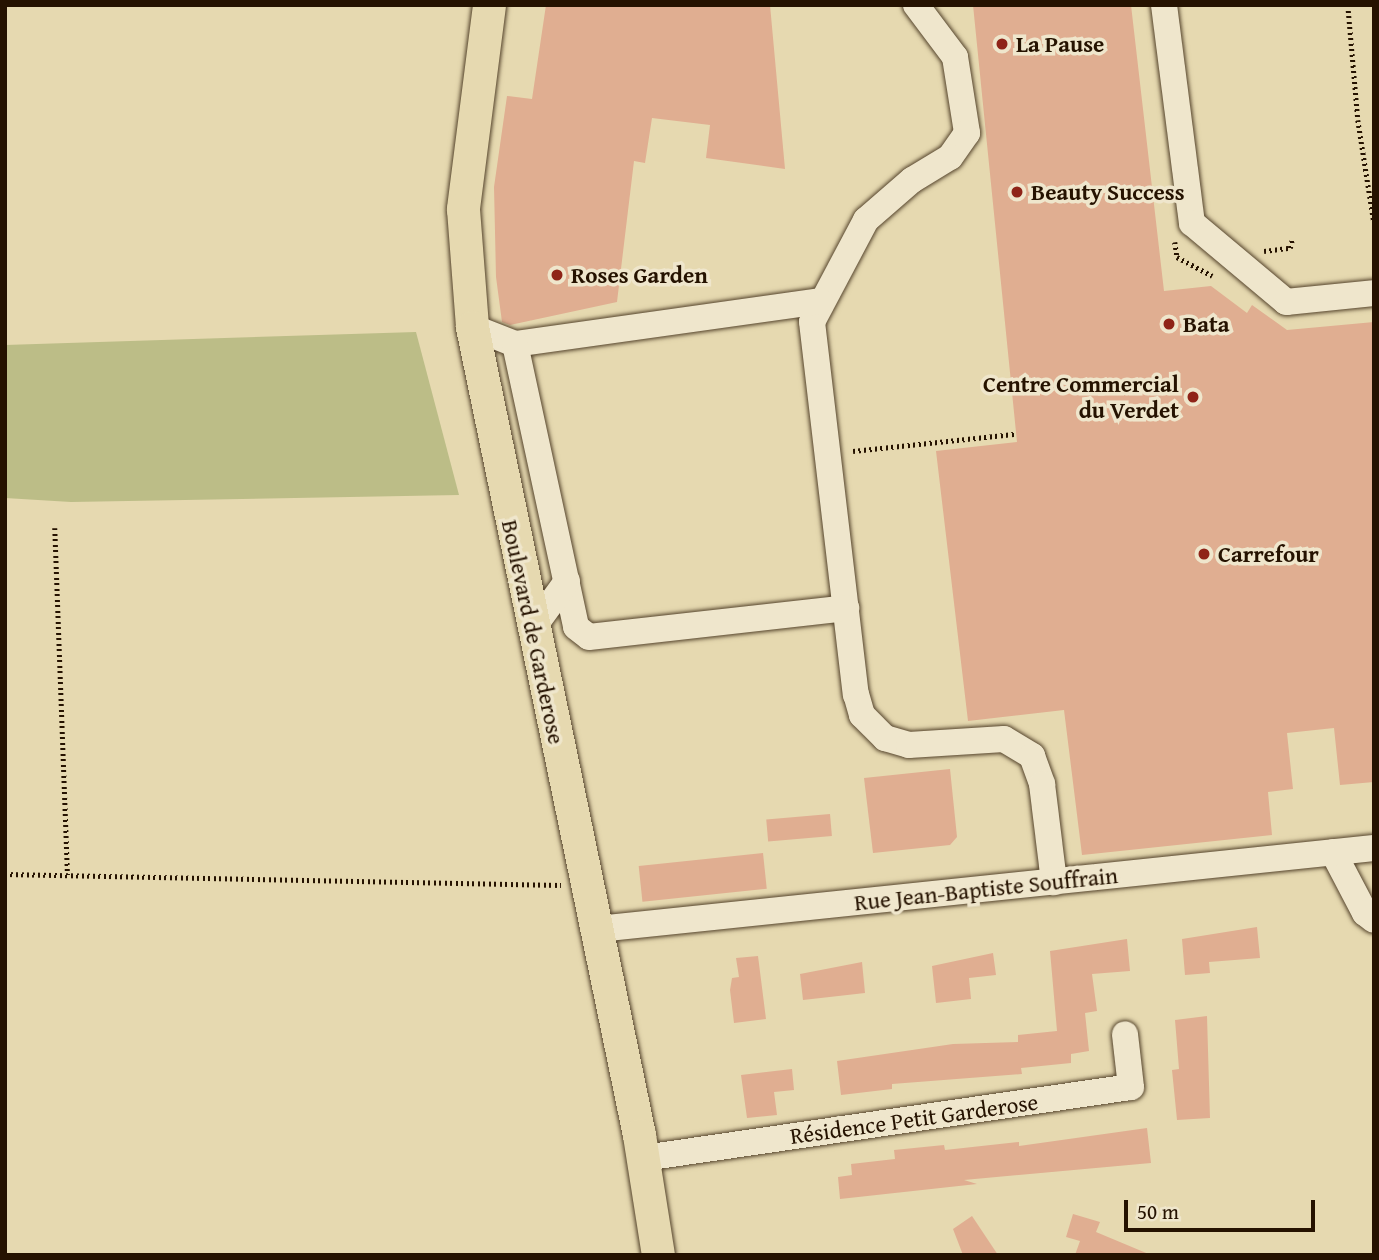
<!DOCTYPE html>
<meta charset="utf-8">
<style>
body{margin:0}
#map{position:relative;width:1379px;height:1260px;overflow:hidden;background:#e6d9b0;font-family:"Gentium Book Plus",serif}
div>[style]{position:absolute}
.green>*{inset:0;background:#bcbd87}
.building>*{inset:0;background:#e0ae91;transform-origin:0 0}
.path>*{height:4.5px;margin-top:-2.25px;transform-origin:0;background:repeating-linear-gradient(90deg,#251200 0 2px,transparent 0 5.5px)}
.roads{filter:drop-shadow(0 0 2px #55442c) drop-shadow(0 0 2px #55442c)}
.minor>*{height:26px;margin:-13px;padding:0 13px;transform-origin:13px;border-radius:13px;background:#efe6cc}
.major>*{height:33px;margin:-16.5px;padding:0 16.5px;transform-origin:16.5px;border-radius:16.5px;background:#e6d9b0}
.dots>*{width:19px;height:19px;translate:-50% -50%;box-sizing:border-box;border:4px solid #efe6cc;border-radius:50%}
span{translate:-50% -50%;white-space:nowrap;text-align:center;line-height:1.15;-webkit-text-stroke:7px #efe6cc;paint-order:stroke}
.poi-label{font-size:23px;color:#251200;font-weight:700}
.left{translate:0 -50%;text-align:left}
.right{translate:-100% -50%;text-align:right}
.street-label{font-size:23px;color:#251200}
.frame{position:absolute;inset:0;border:7px solid #251200;pointer-events:none}
.scale{position:absolute;left:1124px;top:1200px;width:191px;height:32px;box-sizing:border-box;border:4px solid #251200;border-top:0;padding-left:9px;font-size:21px;line-height:24px;white-space:nowrap;color:#251200;-webkit-text-stroke:5px #efe6cc;paint-order:stroke}
</style>
<div id="map">
<div class="green">
<i style="clip-path:polygon(416px 332px,459px 495px,71px 502px,5px 498px,5px 345px)"></i>
</div>
<div class="building">
<i style="clip-path:polygon(546px 5px,770px 5px,785px 169px,706px 158px,710px 125px,652px 118px,645px 163px,634px 161px,617px 302px,510px 325px,502px 322px,496px 277px,494px 187px,507px 96px,532px 99px)"></i>
<i style="clip-path:polygon(973px 5px,1131px 5px,1164px 291px,1211px 286px,1247px 313px,1252px 305px,1287px 330px,1374px 322px,1374px 782px,1340px 785px,1334px 728px,1287px 733px,1293px 789px,1268px 792px,1272px 835px,1082px 855px,1064px 710px,968px 721px,936px 451px,1017px 442px)"></i>
<i style="clip-path:polygon(950px 769px,957px 837px,950px 845px,873px 853px,864px 778px)"></i>
<i style="left:830px;top:814px;width:22px;height:64px;rotate:85deg"></i>
<i style="left:763px;top:853px;width:36px;height:125px;rotate:84deg"></i>
<i style="clip-path:polygon(1257px 927px,1260px 958px,1209px 962px,1210px 973px,1185px 975px,1182px 939px)"></i>
<i style="clip-path:polygon(1127px 939px,1130px 971px,1092px 974px,1097px 1011px,1085px 1013px,1089px 1051px,1071px 1054px,1071px 1063px,1021px 1068px,1022px 1074px,892px 1084px,892px 1089px,841px 1095px,837px 1061px,953px 1044px,1018px 1042px,1018px 1035px,1057px 1031px,1050px 951px)"></i>
<i style="clip-path:polygon(993px 953px,996px 975px,969px 978px,971px 999px,936px 1003px,932px 966px)"></i>
<i style="clip-path:polygon(758px 956px,766px 1019px,734px 1023px,730px 990px,732px 978px,739px 977px,736px 958px)"></i>
<i style="clip-path:polygon(862px 962px,865px 993px,803px 1000px,800px 974px)"></i>
<i style="clip-path:polygon(1207px 1016px,1210px 1118px,1177px 1120px,1172px 1070px,1179px 1069px,1175px 1020px)"></i>
<i style="clip-path:polygon(792px 1069px,794px 1090px,774px 1092px,777px 1115px,747px 1118px,741px 1075px)"></i>
<i style="clip-path:polygon(1147px 1128px,1151px 1163px,964px 1180px,977px 1184px,840px 1199px,838px 1177px,852px 1175px,851px 1164px,895px 1159px,894px 1150px,944px 1145px,945px 1150px,1019px 1142px,1019px 1146px)"></i>
<i style="clip-path:polygon(1073px 1214px,1100px 1222px,1096px 1232px,1151px 1255px,1075px 1255px,1080px 1241px,1066px 1237px)"></i>
<i style="clip-path:polygon(972px 1216px,998px 1255px,963px 1255px,953px 1229px)"></i>
</div>
<div class="path">
<i style="left:1348px;top:5px;width:115px;rotate:85deg"></i>
<i style="left:1358px;top:120px;width:103px;rotate:81.1deg"></i>
<i style="left:1175px;top:242px;width:15px;rotate:82deg"></i>
<i style="left:1177px;top:257px;width:40px;rotate:28deg"></i>
<i style="left:1264px;top:251px;width:26px;rotate:-7deg"></i>
<i style="left:1290px;top:248px;width:8px;rotate:-76deg"></i>
<i style="left:853px;top:451px;width:164px;rotate:-6deg"></i>
<i style="left:55px;top:528px;width:347px;rotate:87.9deg"></i>
<i style="left:5px;top:874px;width:556px;rotate:1.13deg"></i>
</div>
<div class="roads">
<div class="minor">
<i style="left:916px;top:5px;width:65px;rotate:53.1deg"></i>
<i style="left:955px;top:57px;width:77px;rotate:81deg"></i>
<i style="left:967px;top:133px;width:29px;rotate:125deg"></i>
<i style="left:950px;top:157px;width:44px;rotate:148.8deg"></i>
<i style="left:912px;top:180px;width:61px;rotate:139deg"></i>
<i style="left:866px;top:220px;width:115px;rotate:117.9deg"></i>
<i style="left:812px;top:322px;width:375px;rotate:83.3deg"></i>
<i style="left:856px;top:694px;width:22px;rotate:74deg"></i>
<i style="left:862px;top:715px;width:33px;rotate:45deg"></i>
<i style="left:885px;top:738px;width:25px;rotate:16deg"></i>
<i style="left:909px;top:745px;width:95px;rotate:-3.6deg"></i>
<i style="left:1004px;top:739px;width:33px;rotate:31deg"></i>
<i style="left:1032px;top:756px;width:30px;rotate:70deg"></i>
<i style="left:1042px;top:784px;width:99px;rotate:83deg"></i>
<i style="left:1164px;top:5px;width:220px;rotate:82.7deg"></i>
<i style="left:1192px;top:223px;width:123px;rotate:40deg"></i>
<i style="left:1286px;top:302px;width:88px;rotate:-5.8deg"></i>
<i style="left:472px;top:327px;width:46px;rotate:21.6deg"></i>
<i style="left:515px;top:344px;width:308px;rotate:-8deg"></i>
<i style="left:515px;top:344px;width:289px;rotate:77.8deg"></i>
<i style="left:576px;top:627px;width:16px;rotate:38deg"></i>
<i style="left:589px;top:637px;width:259px;rotate:-6.4deg"></i>
<i style="left:533px;top:628px;width:58px;rotate:-54.1deg"></i>
<i style="left:1333px;top:852px;width:69px;rotate:62.3deg"></i>
<i style="left:1365px;top:913px;width:11px;rotate:38deg"></i>
<i style="left:598px;top:929px;width:780px;rotate:-5.96deg"></i>
<i style="left:644px;top:1158px;width:492px;rotate:-8.3deg"></i>
<i style="left:1131px;top:1087px;width:53px;rotate:-96.5deg"></i>
</div>
<div class="major">
<i style="left:489px;top:5px;width:206px;rotate:97.3deg"></i>
<i style="left:463px;top:209px;width:118px;rotate:85.6deg"></i>
<i style="left:472px;top:327px;width:825px;rotate:78.32deg"></i>
<i style="left:639px;top:1135px;width:121px;rotate:81deg"></i>
</div>
</div>
<div class="dots">
<i style="left:1002px;top:44px;background:#8f2418"></i>
<i style="left:1017px;top:192px;background:#8f2418"></i>
<i style="left:557px;top:275px;background:#8f2418"></i>
<i style="left:1169px;top:324px;background:#8f2418"></i>
<i style="left:1193px;top:397px;background:#8f2418"></i>
<i style="left:1204px;top:554px;background:#8f2418"></i>
</div>
<div class="poi-label">
<span class="left" style="left:1016px;top:44px">La Pause</span>
<span class="left" style="left:1031px;top:192px">Beauty Success</span>
<span class="left" style="left:571px;top:275px">Roses Garden</span>
<span class="left" style="left:1183px;top:324px">Bata</span>
<span class="right" style="left:1179px;top:397px">Centre Commercial<br>du Verdet</span>
<span class="left" style="left:1218px;top:554px">Carrefour</span>
</div>
<div class="street-label">
<span style="left:533px;top:632px;rotate:78deg">Boulevard de Garderose</span>
<span style="left:986px;top:889px;rotate:-6deg">Rue Jean-Baptiste Souffrain</span>
<span style="left:914px;top:1119px;rotate:-8deg">Résidence Petit Garderose</span>
</div>
<div class="frame"></div>
<div class="scale">50 m</div>
</div>
